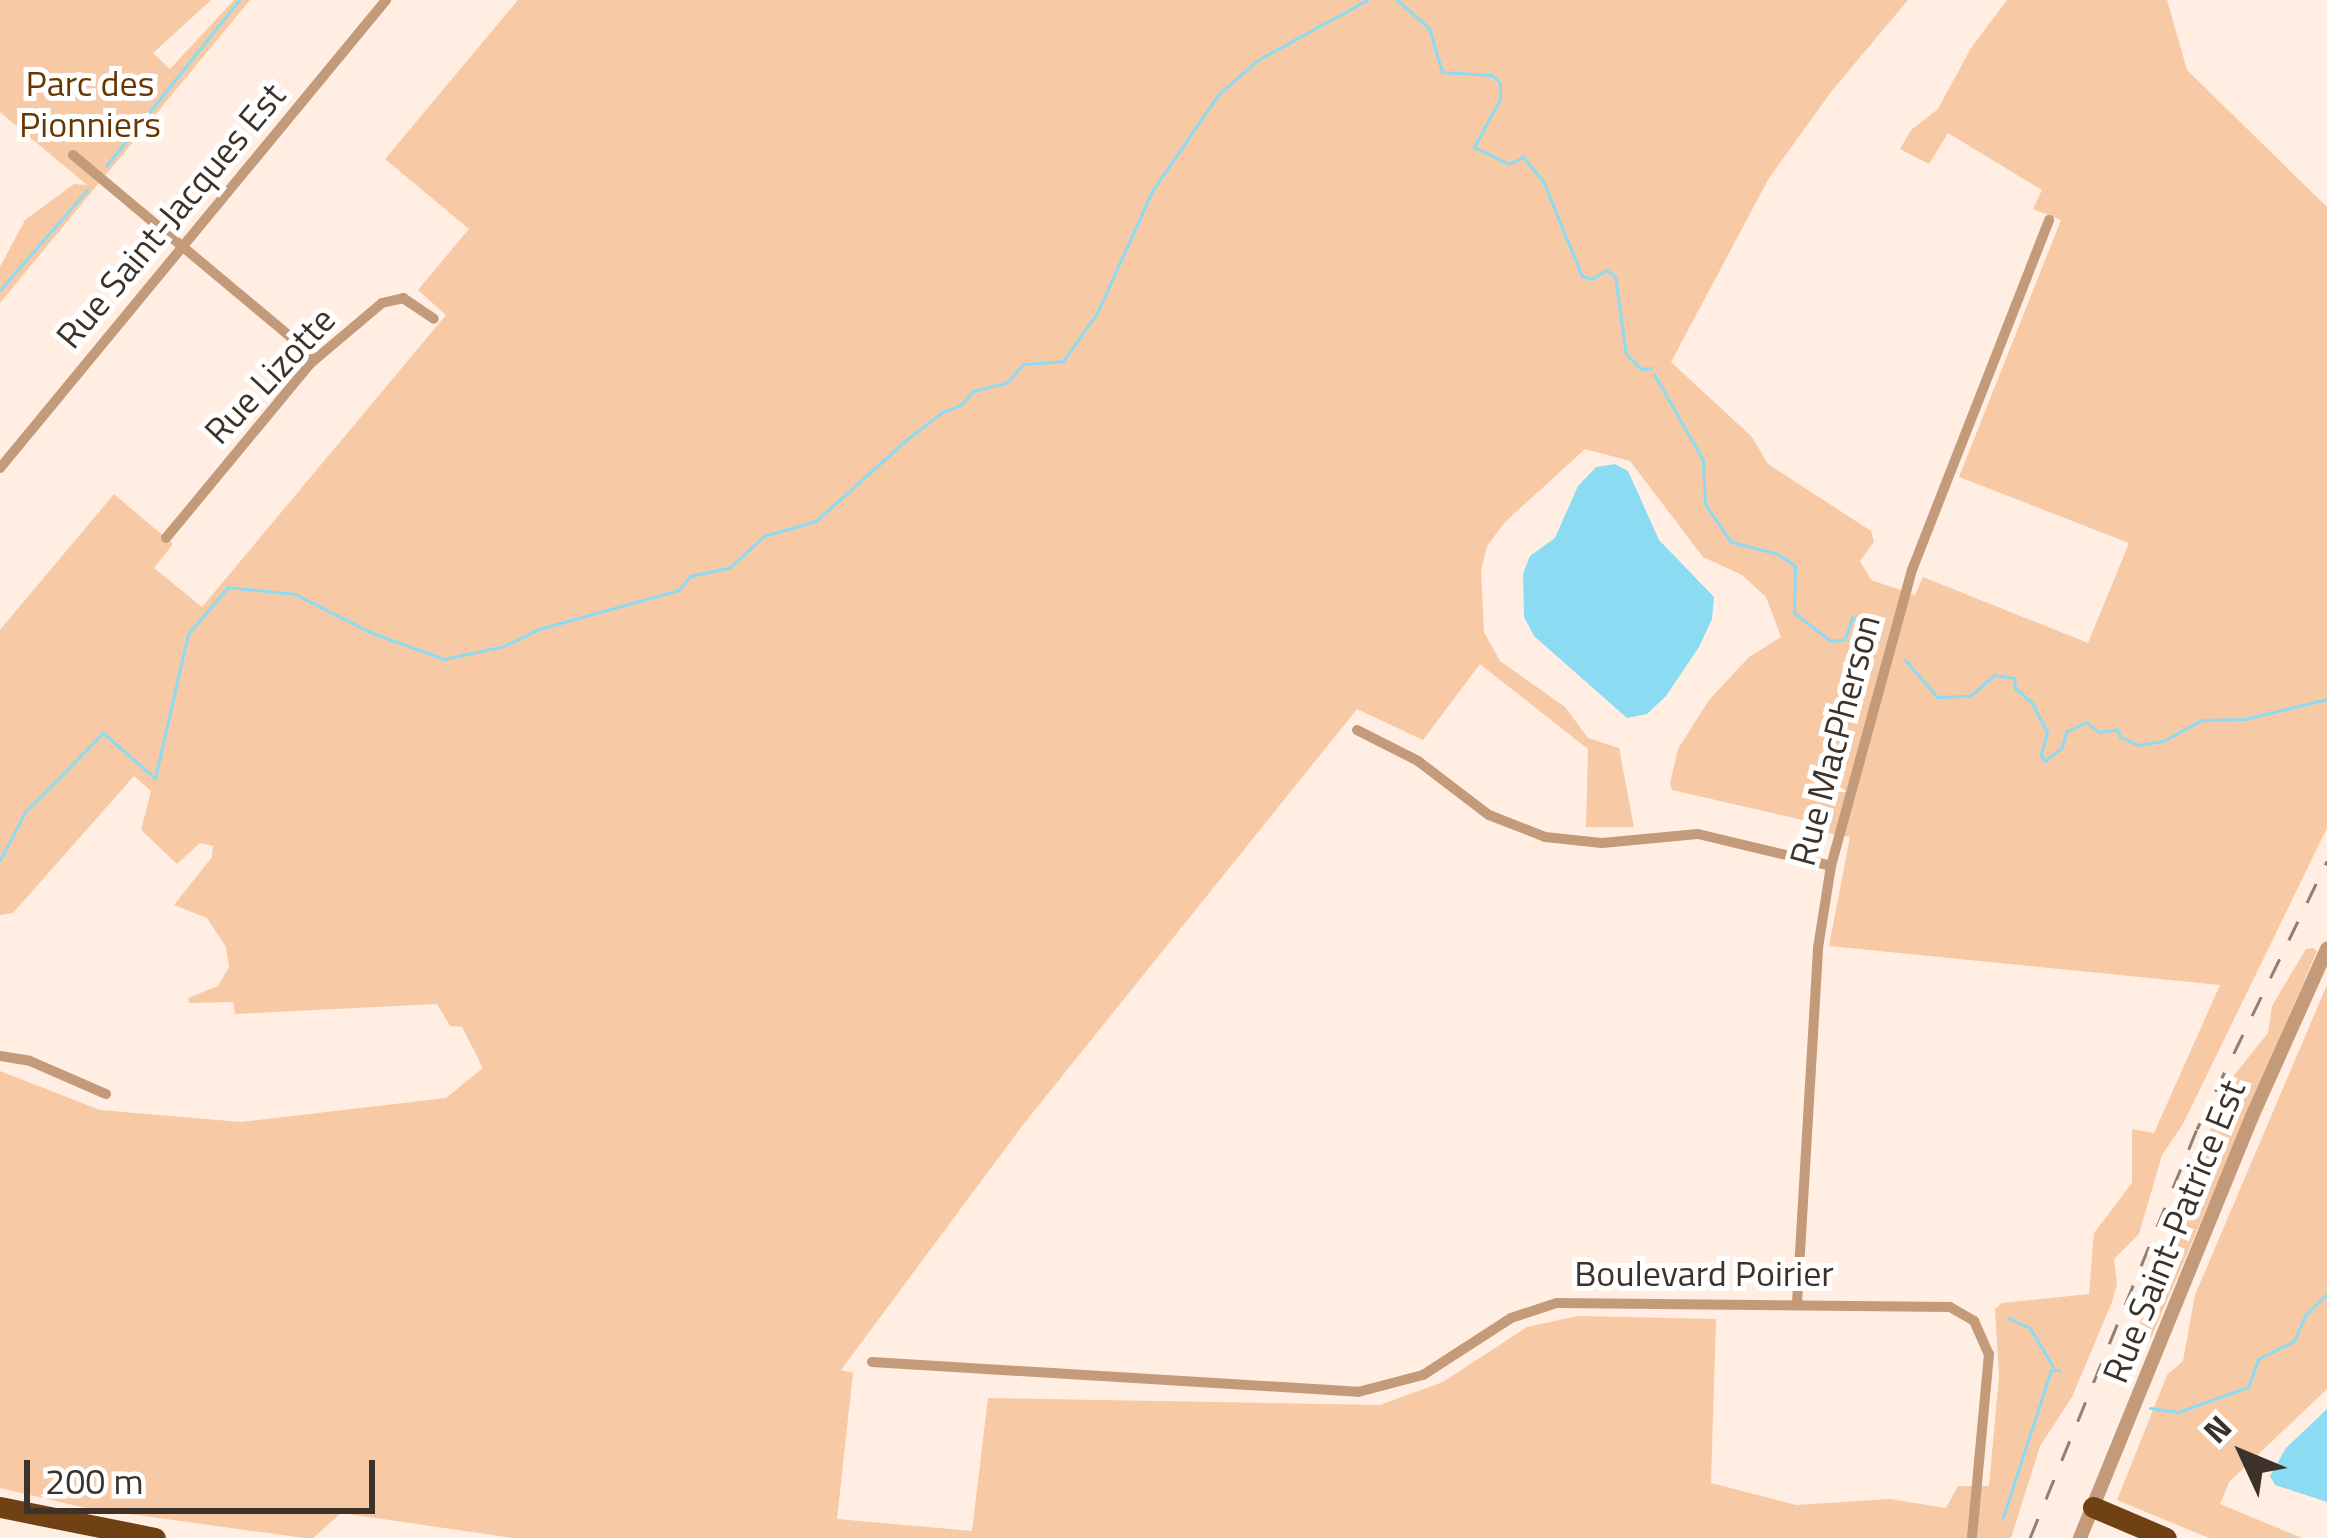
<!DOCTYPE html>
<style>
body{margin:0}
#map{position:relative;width:2327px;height:1538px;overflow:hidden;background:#ffeee1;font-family:"Titillium Web",sans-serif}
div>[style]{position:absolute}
.green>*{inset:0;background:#f7c9a4}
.water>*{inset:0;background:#8bdcf2}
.stream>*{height:3px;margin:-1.5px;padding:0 1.5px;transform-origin:1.5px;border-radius:1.5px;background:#8bdcf2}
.minor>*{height:10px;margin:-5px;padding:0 5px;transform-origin:5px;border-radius:5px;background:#c39b7b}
.tertiary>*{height:14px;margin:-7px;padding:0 7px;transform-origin:7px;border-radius:7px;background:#c39b7b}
.motorway>*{height:21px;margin:-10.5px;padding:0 10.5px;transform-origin:10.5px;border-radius:10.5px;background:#6f4113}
.rail>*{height:3px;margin-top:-1.5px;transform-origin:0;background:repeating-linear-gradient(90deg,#8d8075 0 21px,transparent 0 42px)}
span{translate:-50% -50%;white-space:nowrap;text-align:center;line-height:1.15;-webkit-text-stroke:10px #fff;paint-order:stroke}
.park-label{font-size:36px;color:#683700}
.street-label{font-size:36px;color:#3c3229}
.north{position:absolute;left:2183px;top:1394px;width:120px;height:120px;-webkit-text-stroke:9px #fff;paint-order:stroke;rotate:314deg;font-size:33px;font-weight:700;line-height:48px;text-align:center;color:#3c3229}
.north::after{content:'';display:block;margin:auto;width:42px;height:54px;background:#3c3229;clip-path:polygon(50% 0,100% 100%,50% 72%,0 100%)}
.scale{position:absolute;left:24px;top:1460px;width:351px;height:54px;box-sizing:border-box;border:6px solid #3c3229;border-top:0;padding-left:15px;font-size:36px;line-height:42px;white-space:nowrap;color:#3c3229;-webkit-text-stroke:9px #fff;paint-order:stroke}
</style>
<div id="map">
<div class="green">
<i style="clip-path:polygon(0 0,211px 0,153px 53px,170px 69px,234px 0,250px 0,0 303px,0 267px,25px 220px,74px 184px,87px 185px,0 112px)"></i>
<i style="clip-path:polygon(evenodd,518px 0,1908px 0,1831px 92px,1769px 178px,1671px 362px,1752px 437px,1768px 464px,1871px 531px,1874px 542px,1860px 561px,1871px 580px,1915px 595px,1923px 577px,2088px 643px,2129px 543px,1959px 477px,2061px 220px,2033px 209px,2042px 190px,1948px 133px,1929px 164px,1900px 149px,1911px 130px,1938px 109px,1971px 48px,2007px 0,2167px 0,2187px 70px,2327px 207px,2327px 828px,2183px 1124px,2162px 1155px,2139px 1234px,2114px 1259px,2117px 1284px,2112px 1302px,2072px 1397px,2040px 1446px,2011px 1538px,513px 1538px,341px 1513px,313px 1538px,304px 1538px,86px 1508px,0 1488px,0 1071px,100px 1110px,241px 1122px,446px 1098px,483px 1068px,462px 1027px,450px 1026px,437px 1004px,235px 1014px,233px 1002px,189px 1003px,188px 998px,218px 986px,229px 967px,226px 947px,207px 918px,174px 905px,212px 857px,213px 846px,200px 843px,177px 864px,141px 830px,151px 791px,134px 776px,13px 913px,0 915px,0 630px,114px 494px,173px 544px,154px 568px,202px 607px,446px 315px,418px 290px,469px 229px,385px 159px,518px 0,1585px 449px,1630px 461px,1703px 557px,1742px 575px,1766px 597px,1781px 637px,1749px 657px,1709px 700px,1678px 749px,1670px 784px,1672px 790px,1829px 826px,1828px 833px,1850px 837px,1829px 946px,2220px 985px,2154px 1133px,2132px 1129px,2132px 1183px,2094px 1233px,2089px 1294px,2002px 1303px,1995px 1309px,1999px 1376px,1989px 1486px,1958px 1486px,1946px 1508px,1890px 1499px,1796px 1505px,1711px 1483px,1716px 1319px,1578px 1316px,1527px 1327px,1443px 1382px,1380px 1405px,988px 1398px,972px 1531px,837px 1519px,853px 1373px,841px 1370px,1022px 1126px,1357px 709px,1423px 740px,1480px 664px,1588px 749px,1586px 827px,1634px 827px,1619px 748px,1588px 738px,1565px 707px,1500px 661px,1484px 632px,1481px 570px,1487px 546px,1505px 522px,1585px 449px)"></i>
<i style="clip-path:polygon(2313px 948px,2317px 951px,2151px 1338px,2133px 1340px,2195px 1184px,2202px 1148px,2235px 1074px,2268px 1033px,2272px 1006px,2306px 949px)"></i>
<i style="clip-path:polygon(2327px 985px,2327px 1389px,2229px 1482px,2220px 1504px,2302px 1538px,2209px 1538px,2117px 1500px,2167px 1375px,2183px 1361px,2195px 1295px)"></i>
</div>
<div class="water">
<i style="clip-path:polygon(1615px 464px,1628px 471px,1659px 540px,1714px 597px,1712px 619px,1699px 647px,1666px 696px,1647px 714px,1627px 718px,1534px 636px,1524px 617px,1523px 574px,1530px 556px,1555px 538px,1578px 486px,1596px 467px)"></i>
<i style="clip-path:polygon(2327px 1409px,2327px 1502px,2275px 1485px,2270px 1476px,2286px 1448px)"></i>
</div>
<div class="stream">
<i style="left:1397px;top:0;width:43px;rotate:41.2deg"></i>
<i style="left:1429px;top:28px;width:46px;rotate:73.5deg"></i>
<i style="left:1442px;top:72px;width:50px;rotate:3.4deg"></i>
<i style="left:1492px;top:75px;width:11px;rotate:45deg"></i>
<i style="left:1500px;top:83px;width:16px;rotate:90deg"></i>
<i style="left:1500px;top:99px;width:55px;rotate:118.4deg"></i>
<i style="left:1474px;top:147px;width:39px;rotate:26deg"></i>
<i style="left:1509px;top:164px;width:16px;rotate:-27deg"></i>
<i style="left:1523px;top:157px;width:31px;rotate:50deg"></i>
<i style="left:1543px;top:181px;width:103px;rotate:67.7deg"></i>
<i style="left:1582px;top:276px;width:10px;rotate:17deg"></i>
<i style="left:1592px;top:279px;width:17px;rotate:-33deg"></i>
<i style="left:1606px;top:270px;width:11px;rotate:34deg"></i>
<i style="left:1615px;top:276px;width:79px;rotate:82deg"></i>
<i style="left:1626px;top:354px;width:21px;rotate:45deg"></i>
<i style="left:1641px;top:369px;width:10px;rotate:-6deg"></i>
<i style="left:106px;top:166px;width:213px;rotate:-51.3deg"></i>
<i style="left:0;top:290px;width:133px;rotate:-49deg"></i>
<i style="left:1654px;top:374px;width:99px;rotate:60.3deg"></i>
<i style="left:1703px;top:460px;width:44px;rotate:87.4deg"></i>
<i style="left:1705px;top:504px;width:46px;rotate:55.6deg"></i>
<i style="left:1731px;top:542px;width:49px;rotate:14.3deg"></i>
<i style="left:1778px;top:554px;width:21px;rotate:35deg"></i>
<i style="left:1795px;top:566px;width:47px;rotate:91.2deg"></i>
<i style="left:1794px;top:613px;width:46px;rotate:37.1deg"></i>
<i style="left:1831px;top:641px;width:14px;rotate:-8deg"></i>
<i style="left:1845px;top:639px;width:23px;rotate:-72deg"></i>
<i style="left:1852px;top:617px;width:26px;rotate:37deg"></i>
<i style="left:1905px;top:660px;width:49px;rotate:49.1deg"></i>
<i style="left:1937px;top:697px;width:33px;rotate:-2deg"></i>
<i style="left:1970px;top:696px;width:32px;rotate:-41deg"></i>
<i style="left:1994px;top:675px;width:20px;rotate:9deg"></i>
<i style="left:2014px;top:678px;width:10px;rotate:84deg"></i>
<i style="left:2015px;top:688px;width:23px;rotate:41deg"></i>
<i style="left:2032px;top:703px;width:33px;rotate:63deg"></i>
<i style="left:2047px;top:732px;width:24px;rotate:105deg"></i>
<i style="left:2041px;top:755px;width:7px;rotate:56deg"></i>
<i style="left:2045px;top:761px;width:22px;rotate:-39deg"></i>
<i style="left:2062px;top:747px;width:16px;rotate:-75deg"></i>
<i style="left:2066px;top:732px;width:22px;rotate:-27deg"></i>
<i style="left:2086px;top:722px;width:16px;rotate:38deg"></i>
<i style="left:2099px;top:732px;width:18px;rotate:-9deg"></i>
<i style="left:2117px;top:729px;width:9px;rotate:69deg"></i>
<i style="left:2120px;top:737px;width:20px;rotate:24deg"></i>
<i style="left:2138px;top:745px;width:25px;rotate:-9deg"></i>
<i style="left:2163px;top:741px;width:44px;rotate:-28.3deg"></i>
<i style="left:2202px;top:720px;width:43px;rotate:-1.3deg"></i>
<i style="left:2245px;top:719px;width:84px;rotate:-13.7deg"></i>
<i style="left:0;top:860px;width:54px;rotate:-62.5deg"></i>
<i style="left:25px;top:812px;width:111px;rotate:-45.4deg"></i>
<i style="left:103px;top:733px;width:69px;rotate:40.9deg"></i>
<i style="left:155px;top:778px;width:148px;rotate:-77.1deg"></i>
<i style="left:188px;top:634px;width:62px;rotate:-49.6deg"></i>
<i style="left:228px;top:587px;width:67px;rotate:6deg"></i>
<i style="left:295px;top:594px;width:86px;rotate:26.9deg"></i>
<i style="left:372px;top:633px;width:77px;rotate:19.9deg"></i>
<i style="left:444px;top:659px;width:61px;rotate:-12.2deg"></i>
<i style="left:504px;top:646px;width:39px;rotate:-26deg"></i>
<i style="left:539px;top:629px;width:145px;rotate:-15.6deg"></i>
<i style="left:679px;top:590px;width:18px;rotate:-52deg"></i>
<i style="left:690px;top:576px;width:40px;rotate:-12deg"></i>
<i style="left:729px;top:568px;width:47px;rotate:-42.4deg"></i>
<i style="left:764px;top:536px;width:54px;rotate:-16.1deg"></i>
<i style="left:816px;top:521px;width:121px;rotate:-42deg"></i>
<i style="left:906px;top:440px;width:44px;rotate:-37.6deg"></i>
<i style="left:941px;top:413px;width:23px;rotate:-23deg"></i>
<i style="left:962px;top:404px;width:17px;rotate:-50deg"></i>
<i style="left:973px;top:391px;width:34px;rotate:-14deg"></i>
<i style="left:1006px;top:383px;width:26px;rotate:-47deg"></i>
<i style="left:1024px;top:364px;width:39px;rotate:-4deg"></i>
<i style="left:1063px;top:361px;width:59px;rotate:-54.7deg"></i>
<i style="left:1097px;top:313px;width:134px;rotate:-65.7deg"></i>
<i style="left:1152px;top:191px;width:116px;rotate:-55.5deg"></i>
<i style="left:1218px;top:95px;width:51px;rotate:-41.8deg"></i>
<i style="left:1256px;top:61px;width:127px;rotate:-28.8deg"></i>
<i style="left:2008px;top:1318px;width:24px;rotate:24deg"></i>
<i style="left:2030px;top:1328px;width:45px;rotate:59.5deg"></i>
<i style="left:2150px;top:1408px;width:28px;rotate:8deg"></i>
<i style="left:2178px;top:1412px;width:74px;rotate:-19.7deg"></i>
<i style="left:2248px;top:1387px;width:30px;rotate:-70deg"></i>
<i style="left:2258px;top:1359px;width:40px;rotate:-26.6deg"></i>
<i style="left:2294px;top:1341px;width:30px;rotate:-66deg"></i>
<i style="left:2306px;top:1314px;width:29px;rotate:-44deg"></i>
<i style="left:2003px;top:1517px;width:155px;rotate:-71.9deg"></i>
<i style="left:2051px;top:1370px;width:9px"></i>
</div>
<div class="minor">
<i style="left:73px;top:155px;width:317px;rotate:39.9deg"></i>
<i style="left:0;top:468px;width:607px;rotate:-50.48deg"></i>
<i style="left:166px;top:538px;width:227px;rotate:-50.4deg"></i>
<i style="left:311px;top:363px;width:93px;rotate:-40.2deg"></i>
<i style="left:382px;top:303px;width:22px;rotate:-13deg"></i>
<i style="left:403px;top:298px;width:37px;rotate:34deg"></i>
<i style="left:1357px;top:730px;width:68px;rotate:26.9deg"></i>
<i style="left:1418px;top:761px;width:89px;rotate:37.3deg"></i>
<i style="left:1489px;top:815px;width:60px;rotate:21.4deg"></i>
<i style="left:1545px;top:837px;width:57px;rotate:6deg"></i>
<i style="left:1602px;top:843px;width:96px;rotate:-5.4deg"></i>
<i style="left:1698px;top:834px;width:137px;rotate:13.5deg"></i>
<i style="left:0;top:1056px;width:30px;rotate:9deg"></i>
<i style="left:30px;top:1061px;width:83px;rotate:23.5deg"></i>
<i style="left:1797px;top:1303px;width:356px;rotate:-86.6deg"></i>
<i style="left:1818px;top:948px;width:83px;rotate:-81deg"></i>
<i style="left:1831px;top:866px;width:307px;rotate:-74.7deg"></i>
<i style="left:1912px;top:570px;width:376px;rotate:-68.6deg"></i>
<i style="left:872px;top:1362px;width:487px;rotate:3.5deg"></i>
<i style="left:1358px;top:1392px;width:67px;rotate:-14.7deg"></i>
<i style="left:1423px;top:1375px;width:105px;rotate:-32.9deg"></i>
<i style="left:1511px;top:1318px;width:48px;rotate:-18.1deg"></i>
<i style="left:1557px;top:1303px;width:393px;rotate:0.6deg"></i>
<i style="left:1950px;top:1307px;width:28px;rotate:30deg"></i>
<i style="left:1974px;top:1321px;width:36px;rotate:66deg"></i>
<i style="left:1989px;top:1354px;width:185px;rotate:95.3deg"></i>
</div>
<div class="tertiary">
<i style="left:2080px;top:1538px;width:460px;rotate:-67.8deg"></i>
<i style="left:2254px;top:1112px;width:179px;rotate:-65.9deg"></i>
</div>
<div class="motorway">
<i style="left:0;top:1507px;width:158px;rotate:11.3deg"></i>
<i style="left:2093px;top:1507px;width:79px;rotate:23deg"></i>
</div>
<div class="rail">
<i style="left:2030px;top:1538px;width:442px;rotate:-67.8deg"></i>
<i style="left:2197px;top:1129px;width:298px;rotate:-64.1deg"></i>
</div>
<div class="park-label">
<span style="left:90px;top:103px">Parc des<br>Pionniers</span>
</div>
<div class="street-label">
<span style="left:170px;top:215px;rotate:-50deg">Rue Saint-Jacques Est</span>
<span style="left:269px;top:375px;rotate:-47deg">Rue Lizotte</span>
<span style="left:1834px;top:740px;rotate:-75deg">Rue MacPherson</span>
<span style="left:2173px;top:1231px;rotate:-68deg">Rue Saint-Patrice Est</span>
<span style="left:1704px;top:1273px">Boulevard Poirier</span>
</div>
<div class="north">N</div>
<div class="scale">200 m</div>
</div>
